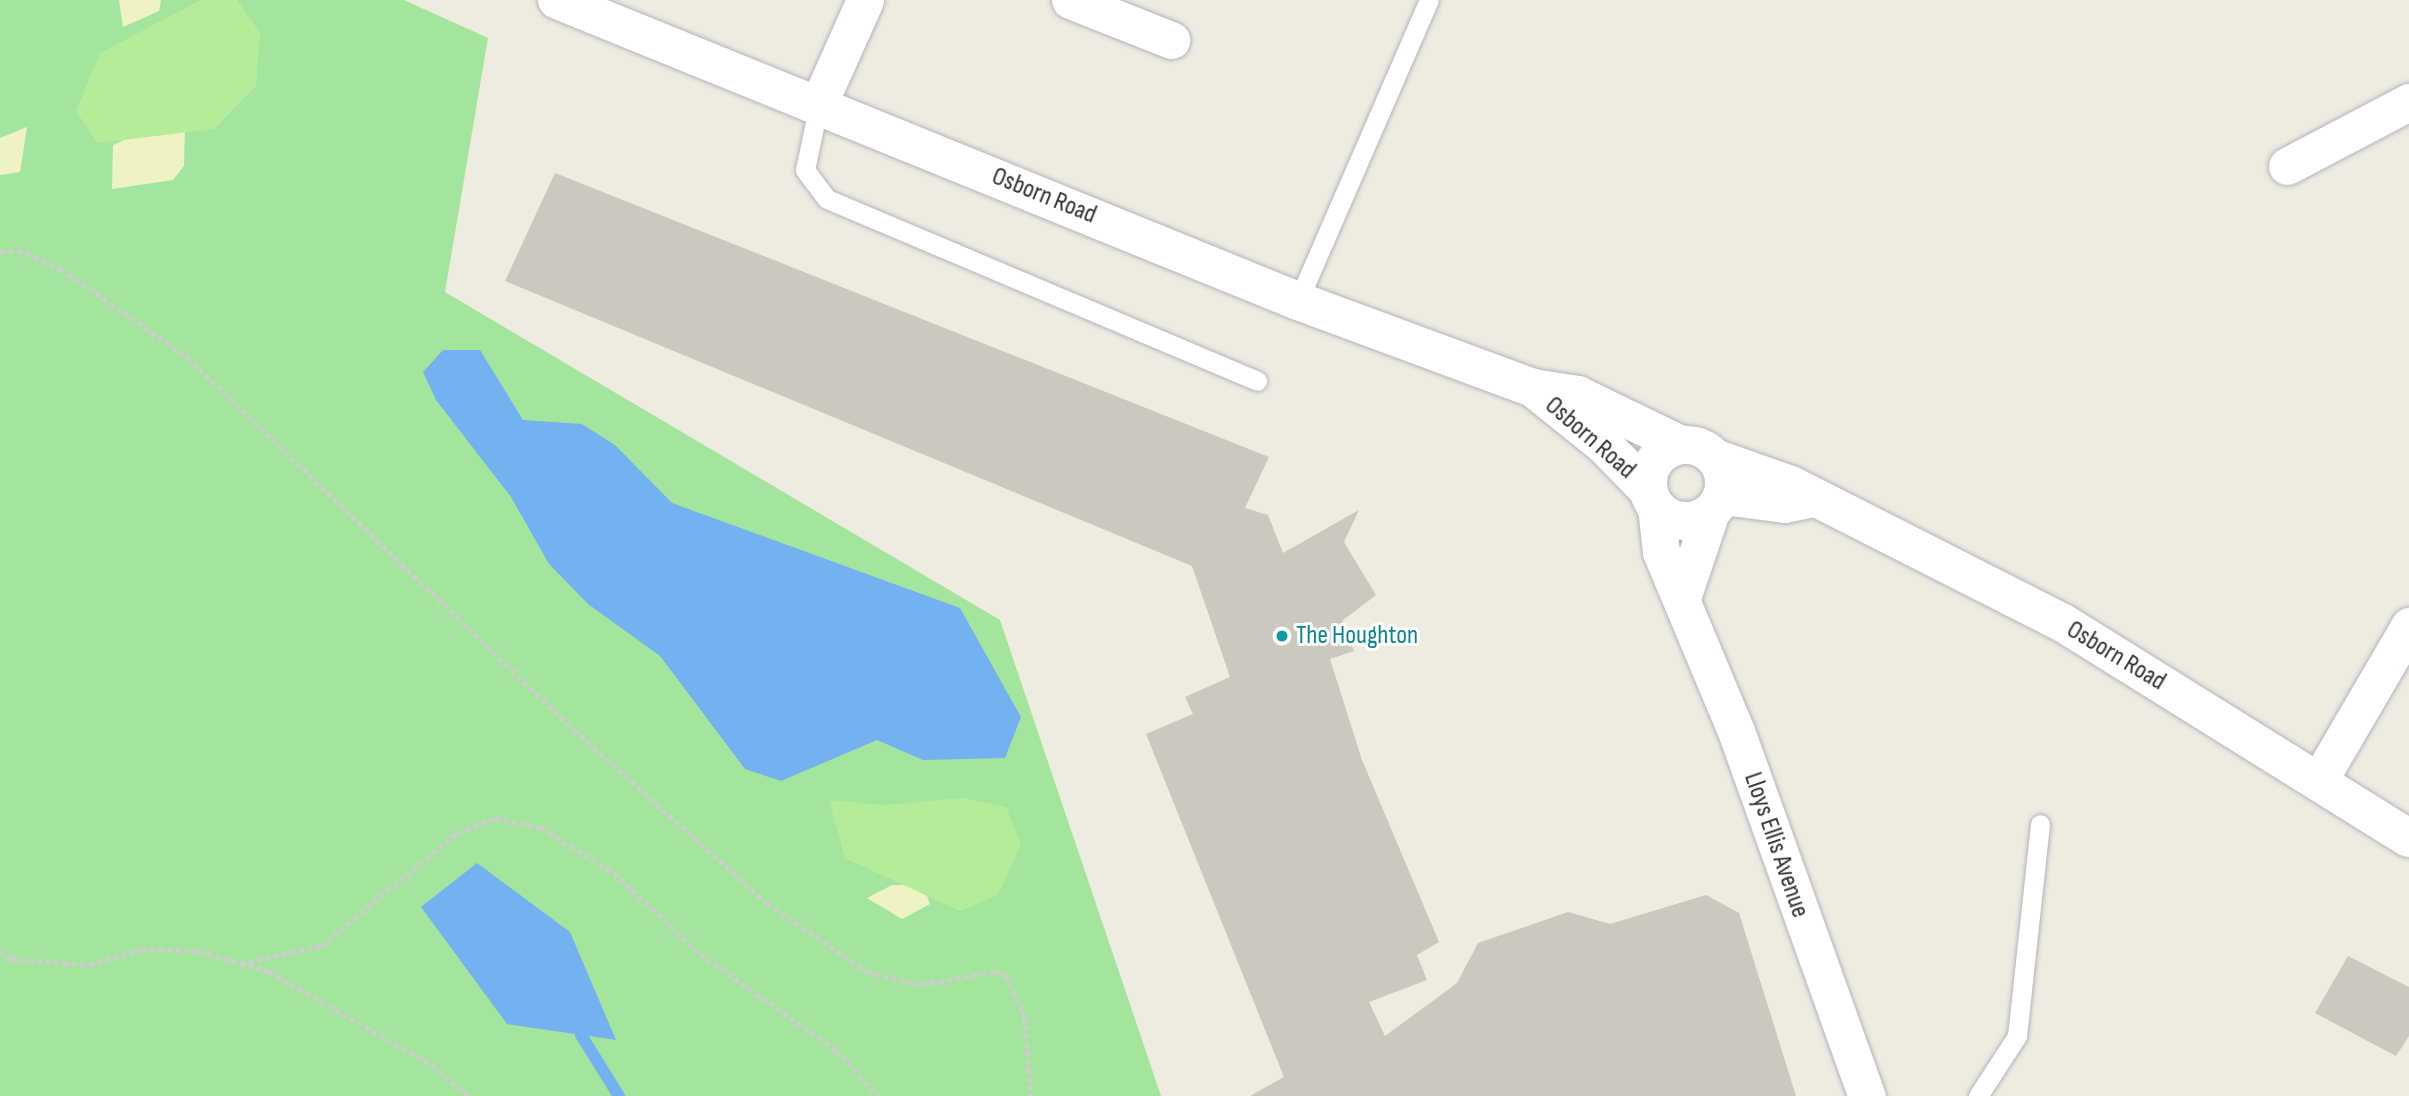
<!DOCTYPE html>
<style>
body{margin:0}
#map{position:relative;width:2409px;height:1096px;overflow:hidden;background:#eeece0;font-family:"Sofia Sans Condensed",sans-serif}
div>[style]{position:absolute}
.green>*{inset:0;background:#a4e59d}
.sand>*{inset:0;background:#eff3c4}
.pitch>*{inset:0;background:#b5ec99}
.water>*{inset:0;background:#74b1f0}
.stream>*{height:12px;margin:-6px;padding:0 6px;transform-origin:6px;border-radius:6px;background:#74b1f0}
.building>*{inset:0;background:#cac8bf}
.path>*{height:4.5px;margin-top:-2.25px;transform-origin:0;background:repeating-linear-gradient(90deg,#cdcdcd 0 5px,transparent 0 8.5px)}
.roads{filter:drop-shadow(0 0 2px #b4b3c0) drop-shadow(0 0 2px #b4b3c0)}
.lane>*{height:19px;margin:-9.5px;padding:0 9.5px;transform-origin:9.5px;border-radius:9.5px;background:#fff}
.street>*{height:37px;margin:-18.5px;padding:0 18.5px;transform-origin:18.5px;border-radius:18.5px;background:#fff}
.secondary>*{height:38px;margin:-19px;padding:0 19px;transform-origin:19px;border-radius:19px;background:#fff}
.secondary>.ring{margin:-19px;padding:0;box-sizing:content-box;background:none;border:38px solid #fff;border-radius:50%}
.dots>*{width:19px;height:19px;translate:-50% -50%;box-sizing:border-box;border:4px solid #fff;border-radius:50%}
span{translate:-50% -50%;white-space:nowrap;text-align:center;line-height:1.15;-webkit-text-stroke:6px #fff;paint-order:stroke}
.street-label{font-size:26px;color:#2d2d2d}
.culture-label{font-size:26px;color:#0d838f}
.left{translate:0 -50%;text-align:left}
</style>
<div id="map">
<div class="green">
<i style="clip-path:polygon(0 0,404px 0,488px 38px,445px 292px,1000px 620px,1161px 1096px,0 1096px)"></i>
</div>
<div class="sand">
<i style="clip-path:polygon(119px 0,161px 0,159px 11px,123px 27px)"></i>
<i style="clip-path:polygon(167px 121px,185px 127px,184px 166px,173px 180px,112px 189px,113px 145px)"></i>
<i style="clip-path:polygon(27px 127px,20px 172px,0 175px,0 138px)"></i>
<i style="clip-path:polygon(892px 885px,923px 885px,930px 904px,902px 919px,867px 898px)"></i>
</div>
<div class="pitch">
<i style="clip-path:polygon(201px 0,237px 0,260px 33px,256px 86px,214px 129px,98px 143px,76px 111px,100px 53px)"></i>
<i style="clip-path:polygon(963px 798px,1006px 807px,1021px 844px,998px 895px,960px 911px,845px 858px,829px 800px,884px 805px)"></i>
</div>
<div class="water">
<i style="clip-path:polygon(443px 350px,480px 350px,523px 420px,582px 424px,615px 445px,672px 503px,960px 608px,1021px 717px,1005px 758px,923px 760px,877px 740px,781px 781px,745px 769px,660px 656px,588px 604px,549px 564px,511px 497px,436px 400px,423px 372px)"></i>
<i style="clip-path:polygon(477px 863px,570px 932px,616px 1040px,507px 1024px,421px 907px)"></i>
</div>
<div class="stream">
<i style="left:581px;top:1035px;width:72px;rotate:58.1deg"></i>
</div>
<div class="building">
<i style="clip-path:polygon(555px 173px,1269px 457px,1245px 508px,1268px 515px,1283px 553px,1359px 510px,1344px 542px,1376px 595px,1342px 621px,1354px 651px,1330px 659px,1362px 760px,1439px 942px,1417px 955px,1427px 980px,1369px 1002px,1385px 1036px,1457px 983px,1478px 943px,1568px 912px,1610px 924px,1706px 895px,1739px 913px,1796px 1096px,1250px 1096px,1284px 1077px,1146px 734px,1193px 714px,1185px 697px,1230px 677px,1192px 566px,505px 281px)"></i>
<i style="clip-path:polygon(2348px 956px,2409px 987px,2409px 1036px,2396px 1056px,2315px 1013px)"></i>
</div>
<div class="path">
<i style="left:0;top:252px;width:19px;rotate:-6deg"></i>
<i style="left:19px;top:250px;width:46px;rotate:24.3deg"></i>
<i style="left:61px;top:269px;width:154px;rotate:34.9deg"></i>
<i style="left:187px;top:357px;width:537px;rotate:43.94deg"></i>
<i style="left:574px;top:730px;width:259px;rotate:41.9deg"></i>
<i style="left:767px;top:903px;width:121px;rotate:34.6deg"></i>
<i style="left:867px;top:972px;width:57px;rotate:13.3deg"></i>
<i style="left:922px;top:985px;width:74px;rotate:-10.9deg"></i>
<i style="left:995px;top:971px;width:12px;rotate:20deg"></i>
<i style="left:1006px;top:975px;width:46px;rotate:65.7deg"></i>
<i style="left:1025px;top:1017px;width:79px;rotate:85.7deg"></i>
<i style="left:0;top:952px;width:14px;rotate:30deg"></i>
<i style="left:12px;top:959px;width:77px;rotate:4.5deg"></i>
<i style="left:89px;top:965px;width:55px;rotate:-16.8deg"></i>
<i style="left:142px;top:949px;width:57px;rotate:2deg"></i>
<i style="left:199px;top:951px;width:73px;rotate:16.7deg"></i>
<i style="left:269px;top:972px;width:188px;rotate:29.7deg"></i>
<i style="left:432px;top:1065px;width:48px;rotate:40.7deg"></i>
<i style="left:241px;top:964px;width:82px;rotate:-12.7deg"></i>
<i style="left:321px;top:946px;width:177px;rotate:-39.7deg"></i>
<i style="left:457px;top:833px;width:41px;rotate:-21.5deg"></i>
<i style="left:495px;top:818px;width:47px;rotate:12.3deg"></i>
<i style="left:541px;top:828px;width:86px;rotate:31.7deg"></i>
<i style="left:614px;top:873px;width:118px;rotate:43.3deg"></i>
<i style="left:700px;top:954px;width:166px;rotate:35.2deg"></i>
<i style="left:836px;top:1050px;width:62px;rotate:47.6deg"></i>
</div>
<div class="roads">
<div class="lane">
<i style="left:819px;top:103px;width:68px;rotate:101.8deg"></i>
<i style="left:805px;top:170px;width:36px;rotate:53deg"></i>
<i style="left:827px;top:199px;width:467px;rotate:22.9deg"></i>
<i style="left:1298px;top:301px;width:328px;rotate:-66.5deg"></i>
<i style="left:1978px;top:1096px;width:72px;rotate:-57deg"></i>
<i style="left:2017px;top:1036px;width:213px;rotate:-83.8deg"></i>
</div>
<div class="street">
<i style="left:1070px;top:0;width:109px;rotate:21.6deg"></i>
<i style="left:819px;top:103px;width:113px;rotate:-65.9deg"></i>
<i style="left:2287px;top:166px;width:138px;rotate:-27.7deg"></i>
<i style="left:1656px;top:507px;width:45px;rotate:83.7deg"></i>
<i style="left:1661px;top:552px;width:194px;rotate:67.3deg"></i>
<i style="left:1736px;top:731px;width:388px;rotate:70.3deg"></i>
<i style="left:1683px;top:595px;width:88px;rotate:-71.4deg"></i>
<i style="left:2318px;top:782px;width:181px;rotate:-59.7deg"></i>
</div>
<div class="secondary">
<i style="left:557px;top:0;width:800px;rotate:22.11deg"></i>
<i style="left:1298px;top:301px;width:251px;rotate:20.3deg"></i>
<i style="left:1533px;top:388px;width:46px;rotate:8.8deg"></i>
<i style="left:1578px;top:395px;width:112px;rotate:25.9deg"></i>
<i style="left:1533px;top:388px;width:91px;rotate:38.8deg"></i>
<i style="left:1604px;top:445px;width:62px;rotate:45.7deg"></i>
<i class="ring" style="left:1648px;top:445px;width:38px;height:38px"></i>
<i style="left:1717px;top:459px;width:78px;rotate:19.4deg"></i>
<i style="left:1791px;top:485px;width:305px;rotate:26.9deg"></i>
<i style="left:2063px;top:623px;width:407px;rotate:31.9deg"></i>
<i style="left:1722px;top:496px;width:64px;rotate:7.2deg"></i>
<i style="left:1785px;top:504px;width:25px;rotate:-12deg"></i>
</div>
</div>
<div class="dots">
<i style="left:1282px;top:636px;background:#0f9aa8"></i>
</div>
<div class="street-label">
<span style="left:1044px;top:196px;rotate:22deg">Osborn Road</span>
<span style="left:1590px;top:438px;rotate:41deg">Osborn Road</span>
<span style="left:2116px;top:656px;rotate:31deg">Osborn Road</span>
<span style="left:1776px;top:845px;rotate:71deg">Lloys Ellis Avenue</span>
</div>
<div class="culture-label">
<span class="left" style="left:1296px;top:636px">The Houghton</span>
</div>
</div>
